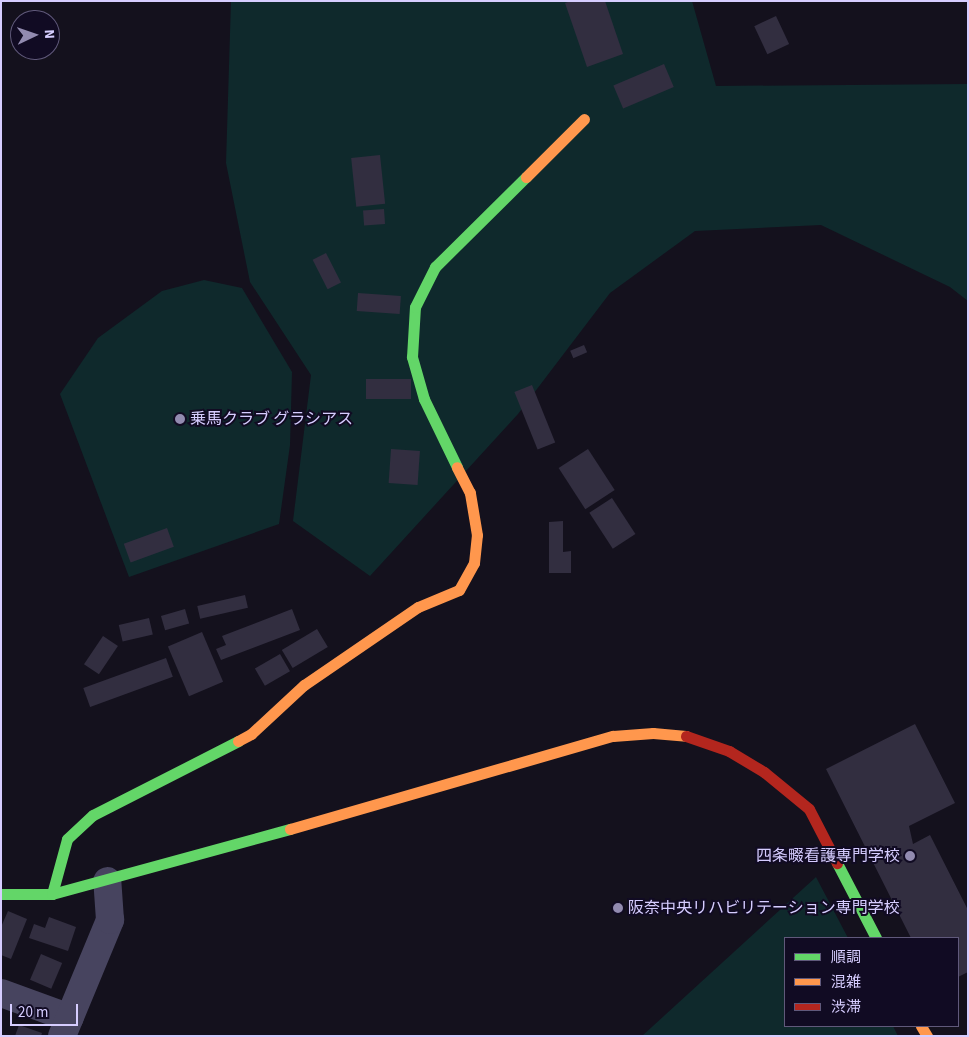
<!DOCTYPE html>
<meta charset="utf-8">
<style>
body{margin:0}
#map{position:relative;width:969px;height:1037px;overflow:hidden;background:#14111d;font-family:"Source Sans 3","Noto Sans JP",sans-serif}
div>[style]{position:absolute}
.green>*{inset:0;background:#0f292c}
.building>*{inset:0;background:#322e40;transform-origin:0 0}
.street>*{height:28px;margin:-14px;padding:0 14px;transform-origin:14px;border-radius:14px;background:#47445f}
.fast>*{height:11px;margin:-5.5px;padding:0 5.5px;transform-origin:5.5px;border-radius:5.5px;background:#63d668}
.slow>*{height:11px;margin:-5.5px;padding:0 5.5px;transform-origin:5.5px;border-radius:5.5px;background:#ff974d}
.jam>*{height:11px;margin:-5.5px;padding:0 5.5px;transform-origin:5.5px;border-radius:5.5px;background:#b3261e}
.dots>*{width:14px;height:14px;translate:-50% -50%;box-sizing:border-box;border:2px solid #110b23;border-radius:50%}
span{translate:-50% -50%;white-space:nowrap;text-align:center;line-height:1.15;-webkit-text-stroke:4px #110b23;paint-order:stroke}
.poi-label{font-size:16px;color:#d6cdff}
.left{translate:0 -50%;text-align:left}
.right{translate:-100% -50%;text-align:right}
.frame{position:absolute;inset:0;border:2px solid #d6cdff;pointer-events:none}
.legend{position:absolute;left:784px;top:937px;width:175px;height:90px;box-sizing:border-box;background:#110b23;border:1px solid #60597b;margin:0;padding:6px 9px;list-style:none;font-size:15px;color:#d6cdff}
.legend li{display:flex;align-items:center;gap:10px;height:25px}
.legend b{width:25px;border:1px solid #60597b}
.north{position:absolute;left:10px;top:10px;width:50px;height:50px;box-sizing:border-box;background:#110b23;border:1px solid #60597b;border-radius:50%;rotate:87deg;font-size:14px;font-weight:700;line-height:20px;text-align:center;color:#d6cdff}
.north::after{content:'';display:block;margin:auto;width:18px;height:22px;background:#928bb0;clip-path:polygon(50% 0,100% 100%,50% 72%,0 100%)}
.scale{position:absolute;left:10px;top:1004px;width:68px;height:22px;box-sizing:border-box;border:2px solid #d6cdff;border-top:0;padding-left:6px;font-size:15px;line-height:18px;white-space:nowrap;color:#d6cdff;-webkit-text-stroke:4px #110b23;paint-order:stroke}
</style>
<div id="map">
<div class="green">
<i style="clip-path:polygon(231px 1px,692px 1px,716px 86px,968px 84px,968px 301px,950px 287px,821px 225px,695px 231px,610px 293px,518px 414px,370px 576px,293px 521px,311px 375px,250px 282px,226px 163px)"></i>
<i style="clip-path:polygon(204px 280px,242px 288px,292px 372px,290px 445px,279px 524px,129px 577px,60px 394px,98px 338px,162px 291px)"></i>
<i style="clip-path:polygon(816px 877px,848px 938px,785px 938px,785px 1026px,893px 1026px,898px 1036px,642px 1036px)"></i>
</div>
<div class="building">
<i style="clip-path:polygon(571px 1px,605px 1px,623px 54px,587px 67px,565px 3px)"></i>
<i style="left:776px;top:16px;width:31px;height:24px;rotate:65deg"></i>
<i style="left:664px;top:64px;width:25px;height:55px;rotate:67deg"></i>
<i style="left:380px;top:155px;width:49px;height:29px;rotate:84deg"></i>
<i style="left:384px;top:209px;width:15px;height:21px;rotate:86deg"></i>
<i style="left:326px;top:253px;width:33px;height:15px;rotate:63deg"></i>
<i style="left:358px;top:293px;width:43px;height:18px;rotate:4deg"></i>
<i style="left:584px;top:345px;width:8px;height:15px;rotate:67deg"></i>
<i style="left:411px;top:379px;width:20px;height:45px;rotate:90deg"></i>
<i style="left:532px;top:385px;width:62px;height:19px;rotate:68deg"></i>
<i style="left:391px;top:449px;width:29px;height:34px;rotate:4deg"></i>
<i style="left:588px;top:449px;width:49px;height:35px;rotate:57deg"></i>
<i style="left:612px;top:498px;width:43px;height:27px;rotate:57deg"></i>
<i style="clip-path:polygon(563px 521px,563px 552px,571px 551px,571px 573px,549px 573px,549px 522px)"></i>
<i style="left:167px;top:528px;width:20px;height:46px;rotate:70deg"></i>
<i style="left:245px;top:595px;width:13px;height:49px;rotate:77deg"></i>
<i style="left:185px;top:609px;width:15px;height:25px;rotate:74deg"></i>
<i style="clip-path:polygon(292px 609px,300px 630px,221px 660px,216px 649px,226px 645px,222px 636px)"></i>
<i style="left:149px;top:618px;width:17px;height:31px;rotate:77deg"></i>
<i style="left:317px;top:629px;width:21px;height:41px;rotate:59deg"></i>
<i style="left:202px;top:632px;width:54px;height:37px;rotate:67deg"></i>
<i style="left:103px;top:636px;width:18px;height:34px;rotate:34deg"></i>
<i style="left:280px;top:654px;width:20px;height:29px;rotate:60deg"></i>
<i style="left:166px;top:658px;width:20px;height:88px;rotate:70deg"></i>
<i style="clip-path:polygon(915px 724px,955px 803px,909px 826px,913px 844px,930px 835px,968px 910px,968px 972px,958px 977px,958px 938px,911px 938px,826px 769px)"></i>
<i style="clip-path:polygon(8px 911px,27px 919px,11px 959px,1px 955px,1px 927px)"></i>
<i style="clip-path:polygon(49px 917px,76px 927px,68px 951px,29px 938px,34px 924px,45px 928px)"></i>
<i style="left:41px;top:954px;width:23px;height:28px;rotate:23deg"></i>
<i style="clip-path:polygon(19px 1025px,42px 1033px,41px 1036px,15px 1036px)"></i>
</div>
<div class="street">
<i style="left:1px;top:993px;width:73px;rotate:19.9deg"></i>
<i style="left:62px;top:1036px;width:126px;rotate:-67.5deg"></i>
<i style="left:110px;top:920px;width:39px;rotate:-94deg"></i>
</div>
<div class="fast">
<i style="left:457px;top:467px;width:76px;rotate:-115.9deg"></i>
<i style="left:424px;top:399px;width:44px;rotate:-105.9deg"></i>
<i style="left:412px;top:357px;width:50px;rotate:-86.6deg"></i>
<i style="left:415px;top:307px;width:45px;rotate:-63.4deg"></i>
<i style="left:435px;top:267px;width:128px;rotate:-44.7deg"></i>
<i style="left:837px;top:863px;width:85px;rotate:62.5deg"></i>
<i style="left:1px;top:894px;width:51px"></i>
<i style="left:52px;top:894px;width:247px;rotate:-15.3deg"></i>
<i style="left:52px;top:894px;width:57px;rotate:-74.7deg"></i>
<i style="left:67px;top:839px;width:35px;rotate:-43deg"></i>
<i style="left:93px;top:815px;width:163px;rotate:-27deg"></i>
</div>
<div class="slow">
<i style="left:526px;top:177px;width:82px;rotate:-45deg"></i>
<i style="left:238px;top:741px;width:15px;rotate:-28deg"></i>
<i style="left:251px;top:734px;width:72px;rotate:-42.8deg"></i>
<i style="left:304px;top:685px;width:138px;rotate:-34.4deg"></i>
<i style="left:418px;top:607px;width:44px;rotate:-22.5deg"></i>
<i style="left:459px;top:590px;width:31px;rotate:-61deg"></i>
<i style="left:474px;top:563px;width:28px;rotate:-84deg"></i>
<i style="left:477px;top:535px;width:43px;rotate:-99.5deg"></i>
<i style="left:470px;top:493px;width:29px;rotate:-117deg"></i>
<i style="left:290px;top:829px;width:336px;rotate:-16.1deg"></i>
<i style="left:613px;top:736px;width:40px;rotate:-4.3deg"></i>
<i style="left:653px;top:733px;width:33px;rotate:5deg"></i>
<i style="left:921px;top:1026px;width:12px;rotate:59deg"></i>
</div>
<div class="jam">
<i style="left:686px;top:736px;width:46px;rotate:19.2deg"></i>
<i style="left:729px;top:751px;width:41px;rotate:31deg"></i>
<i style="left:764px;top:772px;width:58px;rotate:39.4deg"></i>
<i style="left:809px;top:809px;width:61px;rotate:62.6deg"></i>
</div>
<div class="dots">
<i style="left:180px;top:419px;background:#928bb0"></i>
<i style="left:910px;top:856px;background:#928bb0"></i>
<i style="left:618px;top:908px;background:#928bb0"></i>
</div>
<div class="poi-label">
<span class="left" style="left:190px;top:419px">乗馬クラブ グラシアス</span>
<span class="right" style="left:900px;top:856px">四条畷看護専門学校</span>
<span class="left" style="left:628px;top:908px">阪奈中央リハビリテーション専門学校</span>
</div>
<div class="frame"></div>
<ul class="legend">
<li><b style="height:6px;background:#63d668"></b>順調</li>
<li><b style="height:6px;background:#ff974d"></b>混雑</li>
<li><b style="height:6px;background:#b3261e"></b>渋滞</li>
</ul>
<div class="north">N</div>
<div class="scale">20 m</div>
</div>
